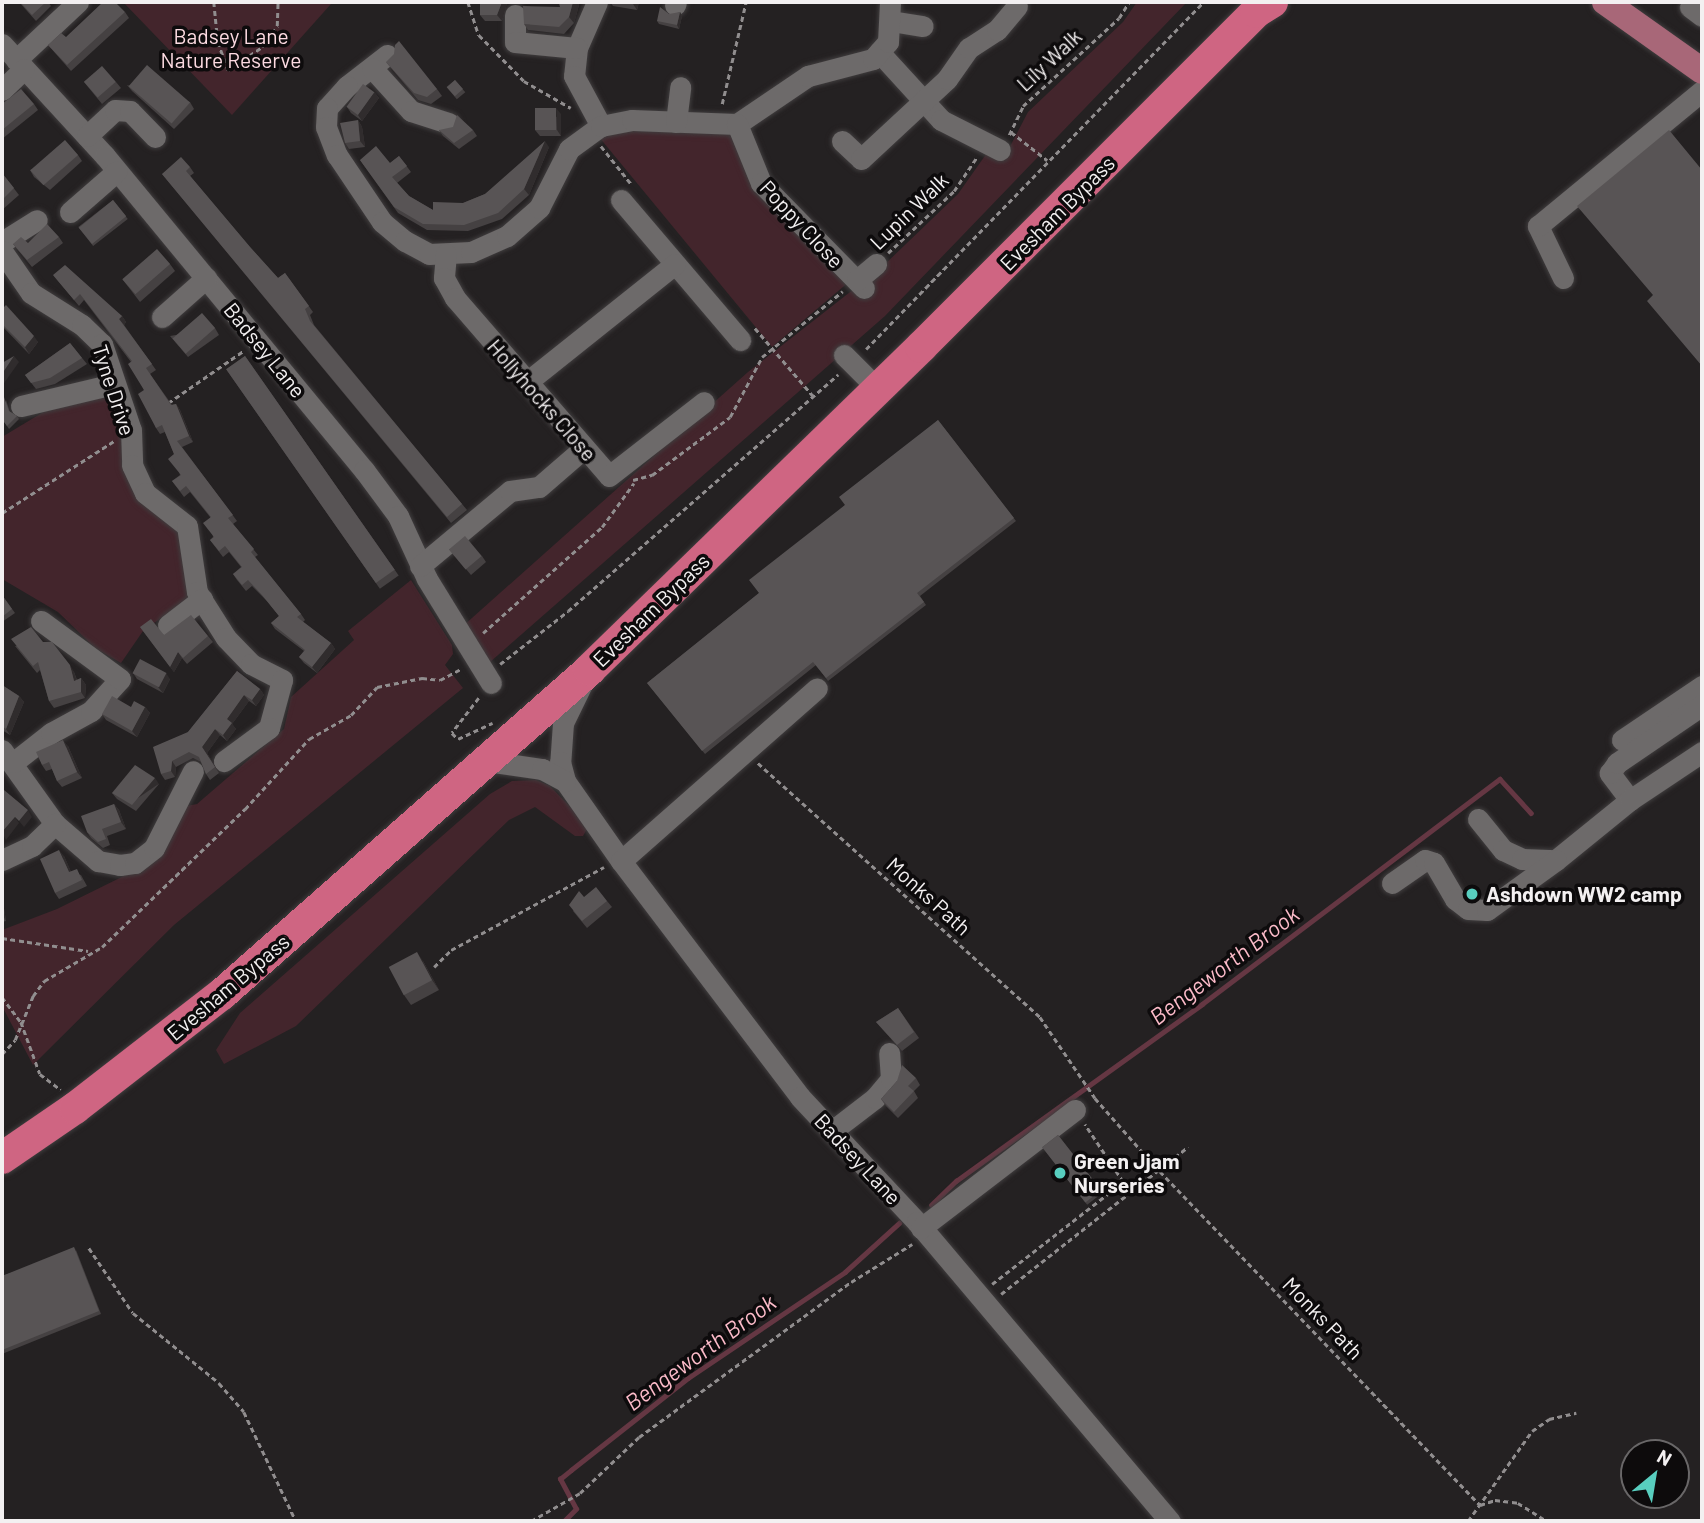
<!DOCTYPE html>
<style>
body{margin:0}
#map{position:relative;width:1704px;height:1523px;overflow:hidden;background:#242122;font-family:Barlow,sans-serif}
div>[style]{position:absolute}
.green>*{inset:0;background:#43252c}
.stream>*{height:4.5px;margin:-2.25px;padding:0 2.25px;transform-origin:2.25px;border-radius:2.25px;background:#653743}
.path>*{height:2.5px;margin-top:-1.25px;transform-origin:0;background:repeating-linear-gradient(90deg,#918e8f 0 5px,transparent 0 8.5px)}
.roads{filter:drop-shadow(0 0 2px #403d3e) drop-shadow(0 0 2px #403d3e)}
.minor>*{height:21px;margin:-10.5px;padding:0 10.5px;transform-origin:10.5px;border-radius:10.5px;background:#6d6a6a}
.major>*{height:26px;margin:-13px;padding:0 13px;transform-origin:13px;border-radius:13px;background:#a86778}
.highway>*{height:32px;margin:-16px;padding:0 16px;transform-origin:16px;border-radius:16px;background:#cf6582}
.wall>*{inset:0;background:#454142;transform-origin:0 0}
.shaded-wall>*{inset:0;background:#302c2d;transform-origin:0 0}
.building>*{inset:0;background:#585455;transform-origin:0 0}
.dots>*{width:19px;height:19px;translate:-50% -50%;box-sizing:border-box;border:4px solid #0d0b0c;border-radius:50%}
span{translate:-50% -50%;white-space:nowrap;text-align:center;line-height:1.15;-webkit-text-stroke:7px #0d0b0c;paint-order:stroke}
.park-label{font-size:21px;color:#fcdae1}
.street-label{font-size:21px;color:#f3f0f1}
.poi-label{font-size:21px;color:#f3f0f1;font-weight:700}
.left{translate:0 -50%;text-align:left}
.water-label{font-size:23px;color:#fcbbc9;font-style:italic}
.frame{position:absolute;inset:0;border:4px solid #f3f0f1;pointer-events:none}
.north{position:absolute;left:1620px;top:1439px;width:70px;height:70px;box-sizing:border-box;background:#0d0b0c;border:2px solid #696768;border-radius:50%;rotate:30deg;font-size:19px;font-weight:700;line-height:28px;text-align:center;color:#f3f0f1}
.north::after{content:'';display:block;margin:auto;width:24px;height:32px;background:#58cebf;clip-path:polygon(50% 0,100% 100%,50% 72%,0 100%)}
</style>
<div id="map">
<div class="green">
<i style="clip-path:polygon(123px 2px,331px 2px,331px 4px,232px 115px)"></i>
<i style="clip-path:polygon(1137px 2px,1187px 2px,885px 316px,489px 663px,463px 626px,748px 372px,882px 267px,958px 194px,989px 150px,1005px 156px,1028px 112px,1123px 22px)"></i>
<i style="clip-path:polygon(628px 128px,734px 132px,850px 281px,772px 347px,599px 137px)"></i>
<i style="clip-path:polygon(113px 389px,132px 465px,187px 526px,197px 592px,143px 631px,121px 663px,95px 648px,58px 612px,2px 579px,2px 437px,50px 408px)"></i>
<i style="clip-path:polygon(411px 580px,452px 645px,453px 654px,445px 665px,463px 688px,174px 925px,33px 1065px,2px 1006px,2px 930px,57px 909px,152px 862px,186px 806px,197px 804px,284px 729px,291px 697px,354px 640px,348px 631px)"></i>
<i style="clip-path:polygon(536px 780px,550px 786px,582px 819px,587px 829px,583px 836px,575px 836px,535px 807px,509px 820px,296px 1026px,224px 1064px,216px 1050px,240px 1013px,490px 794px,512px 781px)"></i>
</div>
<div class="stream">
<i style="left:931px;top:1205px;width:35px;rotate:-44deg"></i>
<i style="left:956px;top:1181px;width:303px;rotate:-35.7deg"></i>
<i style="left:1202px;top:1004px;width:373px;rotate:-37.1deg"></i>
<i style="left:1500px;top:779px;width:46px;rotate:47.6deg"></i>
<i style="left:564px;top:1521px;width:17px;rotate:-45deg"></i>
<i style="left:576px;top:1509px;width:34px;rotate:-118deg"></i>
<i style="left:560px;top:1479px;width:14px;rotate:-39deg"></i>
<i style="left:571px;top:1470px;width:149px;rotate:-38.2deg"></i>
<i style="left:688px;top:1378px;width:189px;rotate:-34deg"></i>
<i style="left:845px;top:1272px;width:73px;rotate:-42.2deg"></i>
</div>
<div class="path">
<i style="left:214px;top:2px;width:40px;rotate:84.3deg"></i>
<i style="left:218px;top:42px;width:30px;rotate:70deg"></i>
<i style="left:228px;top:70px;width:41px;rotate:-34.1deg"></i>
<i style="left:262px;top:47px;width:26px;rotate:-54deg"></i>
<i style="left:277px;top:26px;width:24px;rotate:-88deg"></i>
<i style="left:468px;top:2px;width:35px;rotate:72deg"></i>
<i style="left:479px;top:35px;width:64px;rotate:45.6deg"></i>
<i style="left:524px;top:81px;width:54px;rotate:29.9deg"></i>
<i style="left:722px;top:104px;width:105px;rotate:-76.8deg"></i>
<i style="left:1011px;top:132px;width:46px;rotate:37.9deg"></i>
<i style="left:1009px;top:135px;width:32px;rotate:-64deg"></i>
<i style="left:1023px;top:106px;width:130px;rotate:-42.5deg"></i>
<i style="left:1119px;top:18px;width:19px;rotate:-58deg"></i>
<i style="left:601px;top:146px;width:50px;rotate:51.5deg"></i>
<i style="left:888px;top:253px;width:91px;rotate:-43.2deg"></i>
<i style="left:954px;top:191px;width:40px;rotate:-56deg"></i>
<i style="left:755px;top:328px;width:89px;rotate:49.5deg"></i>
<i style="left:866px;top:349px;width:484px;rotate:-45.8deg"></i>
<i style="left:168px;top:403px;width:91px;rotate:-34.7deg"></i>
<i style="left:633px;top:480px;width:20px;rotate:-15deg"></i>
<i style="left:652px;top:475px;width:97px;rotate:-36.6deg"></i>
<i style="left:730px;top:417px;width:68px;rotate:-61.9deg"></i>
<i style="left:762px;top:357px;width:104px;rotate:-39.2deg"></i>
<i style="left:2px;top:513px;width:133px;rotate:-32.7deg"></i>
<i style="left:483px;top:633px;width:159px;rotate:-41.7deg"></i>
<i style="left:602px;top:527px;width:54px;rotate:-54deg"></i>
<i style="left:500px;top:664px;width:86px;rotate:-37.9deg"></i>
<i style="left:568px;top:611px;width:359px;rotate:-41.2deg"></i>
<i style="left:479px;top:698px;width:44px;rotate:127.6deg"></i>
<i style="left:452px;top:733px;width:8px;rotate:45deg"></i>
<i style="left:458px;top:739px;width:38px;rotate:-25deg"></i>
<i style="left:758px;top:763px;width:380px;rotate:42deg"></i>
<i style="left:1040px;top:1017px;width:98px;rotate:55.8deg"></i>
<i style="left:1095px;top:1098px;width:89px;rotate:48.6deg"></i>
<i style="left:1154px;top:1165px;width:471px;rotate:46.2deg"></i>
<i style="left:1480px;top:1505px;width:16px;rotate:-18deg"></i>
<i style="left:1495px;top:1500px;width:23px;rotate:7deg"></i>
<i style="left:1518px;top:1503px;width:34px;rotate:32deg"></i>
<i style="left:2px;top:938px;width:87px;rotate:8.6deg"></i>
<i style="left:434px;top:967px;width:24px;rotate:-45deg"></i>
<i style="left:451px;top:950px;width:174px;rotate:-28.5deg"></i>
<i style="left:2px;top:997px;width:31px;rotate:53deg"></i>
<i style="left:21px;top:1022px;width:55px;rotate:69.9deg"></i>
<i style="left:40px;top:1074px;width:26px;rotate:37deg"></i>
<i style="left:2px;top:1054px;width:19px;rotate:-47deg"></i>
<i style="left:15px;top:1040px;width:48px;rotate:-67.8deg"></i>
<i style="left:33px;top:996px;width:19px;rotate:-54deg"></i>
<i style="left:44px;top:981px;width:67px;rotate:-30.4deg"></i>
<i style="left:102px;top:947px;width:199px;rotate:-44deg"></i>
<i style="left:245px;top:809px;width:95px;rotate:-47.6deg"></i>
<i style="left:309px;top:739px;width:48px;rotate:-29.7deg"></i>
<i style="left:351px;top:715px;width:38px;rotate:-47deg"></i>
<i style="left:377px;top:687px;width:46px;rotate:-11.3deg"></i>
<i style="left:422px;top:678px;width:18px;rotate:6deg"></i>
<i style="left:440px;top:680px;width:24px;rotate:-28deg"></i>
<i style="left:89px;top:1248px;width:78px;rotate:55.9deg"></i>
<i style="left:133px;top:1313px;width:111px;rotate:39.1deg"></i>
<i style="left:219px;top:1383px;width:38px;rotate:49deg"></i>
<i style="left:244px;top:1412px;width:121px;rotate:64.5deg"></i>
<i style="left:992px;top:1284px;width:166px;rotate:-37.9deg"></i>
<i style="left:1123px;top:1182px;width:69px;rotate:-123.7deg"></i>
<i style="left:1001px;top:1294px;width:238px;rotate:-38.2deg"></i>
<i style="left:531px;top:1521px;width:56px;rotate:-29.7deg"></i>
<i style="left:580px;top:1493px;width:81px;rotate:-43.5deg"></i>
<i style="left:639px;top:1437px;width:263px;rotate:-36.2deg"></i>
<i style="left:851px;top:1282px;width:72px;rotate:-31.9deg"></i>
<i style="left:1468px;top:1521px;width:110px;rotate:-54.6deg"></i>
<i style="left:1532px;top:1431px;width:21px;rotate:-35deg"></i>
<i style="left:1549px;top:1419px;width:28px;rotate:-13deg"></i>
</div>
<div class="roads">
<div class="minor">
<i style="left:597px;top:2px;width:50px;rotate:113.5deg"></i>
<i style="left:577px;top:48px;width:28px;rotate:96deg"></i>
<i style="left:574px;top:76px;width:57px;rotate:61.6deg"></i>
<i style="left:675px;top:5px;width:3px;rotate:-72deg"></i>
<i style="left:1690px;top:7px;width:15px;rotate:37deg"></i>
<i style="left:515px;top:15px;width:27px;rotate:90deg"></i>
<i style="left:515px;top:42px;width:62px;rotate:5.5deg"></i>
<i style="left:891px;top:21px;width:32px;rotate:9deg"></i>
<i style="left:2px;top:44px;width:152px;rotate:47.4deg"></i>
<i style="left:105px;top:156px;width:407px;rotate:50.5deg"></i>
<i style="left:364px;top:470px;width:57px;rotate:53.5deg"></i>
<i style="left:398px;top:516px;width:69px;rotate:65.3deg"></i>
<i style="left:427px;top:579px;width:122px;rotate:58.4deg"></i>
<i style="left:879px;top:52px;width:92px;rotate:47.6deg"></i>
<i style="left:941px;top:120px;width:66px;rotate:27deg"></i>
<i style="left:387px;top:55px;width:51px;rotate:142.2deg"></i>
<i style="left:347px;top:86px;width:30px;rotate:132deg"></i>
<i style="left:327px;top:108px;width:19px;rotate:93deg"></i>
<i style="left:326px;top:127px;width:30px;rotate:69deg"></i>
<i style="left:337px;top:155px;width:81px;rotate:56.1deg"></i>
<i style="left:382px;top:222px;width:30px;rotate:40deg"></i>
<i style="left:405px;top:241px;width:27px;rotate:28deg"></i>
<i style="left:429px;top:254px;width:42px;rotate:-2.7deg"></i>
<i style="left:471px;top:252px;width:39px;rotate:-24deg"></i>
<i style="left:507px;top:236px;width:43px;rotate:-41.2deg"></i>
<i style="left:539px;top:208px;width:66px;rotate:-63deg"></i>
<i style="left:569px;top:149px;width:39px;rotate:-36deg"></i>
<i style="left:601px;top:126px;width:32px;rotate:-11deg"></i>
<i style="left:632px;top:120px;width:105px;rotate:2.2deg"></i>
<i style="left:737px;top:124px;width:86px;rotate:-34.1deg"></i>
<i style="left:808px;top:76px;width:67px;rotate:-14.7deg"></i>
<i style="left:873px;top:59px;width:23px;rotate:-49deg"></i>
<i style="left:888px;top:42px;width:40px;rotate:-87.1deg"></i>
<i style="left:16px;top:60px;width:85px;rotate:-43.1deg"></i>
<i style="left:372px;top:68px;width:58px;rotate:47.8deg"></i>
<i style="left:411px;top:111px;width:40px;rotate:18deg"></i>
<i style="left:2px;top:90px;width:30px;rotate:-44deg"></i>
<i style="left:676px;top:122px;width:35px;rotate:-83deg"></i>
<i style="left:737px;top:124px;width:64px;rotate:67.9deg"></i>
<i style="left:761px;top:183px;width:147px;rotate:45.6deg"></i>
<i style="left:87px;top:136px;width:38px;rotate:-43deg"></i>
<i style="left:115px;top:110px;width:15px;rotate:4deg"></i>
<i style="left:130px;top:111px;width:36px;rotate:46deg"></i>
<i style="left:842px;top:141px;width:26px;rotate:43deg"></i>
<i style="left:861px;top:159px;width:117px;rotate:-42.9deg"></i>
<i style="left:947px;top:79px;width:38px;rotate:-55deg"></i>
<i style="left:969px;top:48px;width:33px;rotate:-33deg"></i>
<i style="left:997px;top:30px;width:31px;rotate:-50deg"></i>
<i style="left:621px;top:200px;width:184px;rotate:49.6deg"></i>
<i style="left:70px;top:212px;width:62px;rotate:-41.1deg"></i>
<i style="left:2px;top:242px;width:41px;rotate:-32.2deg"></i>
<i style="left:2px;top:251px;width:51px;rotate:55.4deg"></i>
<i style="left:31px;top:293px;width:60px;rotate:32.1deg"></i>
<i style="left:82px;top:325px;width:28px;rotate:44deg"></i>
<i style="left:102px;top:344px;width:91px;rotate:71.4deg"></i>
<i style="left:131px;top:430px;width:35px;rotate:88deg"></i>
<i style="left:132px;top:465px;width:31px;rotate:65deg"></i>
<i style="left:145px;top:493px;width:53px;rotate:38.2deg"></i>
<i style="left:187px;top:526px;width:67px;rotate:81.4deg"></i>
<i style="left:197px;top:592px;width:54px;rotate:57.8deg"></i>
<i style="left:226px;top:638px;width:36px;rotate:46deg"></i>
<i style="left:251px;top:664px;width:35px;rotate:27deg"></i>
<i style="left:282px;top:680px;width:50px;rotate:105.2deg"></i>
<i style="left:269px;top:728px;width:56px;rotate:143.7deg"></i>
<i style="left:446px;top:254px;width:24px;rotate:95deg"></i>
<i style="left:444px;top:278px;width:23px;rotate:61deg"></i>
<i style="left:455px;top:298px;width:235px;rotate:49.1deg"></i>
<i style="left:609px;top:476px;width:120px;rotate:-37.9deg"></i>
<i style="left:1563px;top:278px;width:58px;rotate:-115.7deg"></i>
<i style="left:1538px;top:226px;width:212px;rotate:-39.5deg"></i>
<i style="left:857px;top:280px;width:25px;rotate:-40deg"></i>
<i style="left:162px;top:317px;width:59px;rotate:-41.6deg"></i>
<i style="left:844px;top:355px;width:48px;rotate:45deg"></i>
<i style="left:527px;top:382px;width:189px;rotate:-38.6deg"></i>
<i style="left:21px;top:406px;width:95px;rotate:-13.4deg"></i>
<i style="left:420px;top:566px;width:117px;rotate:-39.8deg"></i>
<i style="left:510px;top:491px;width:29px;rotate:-8deg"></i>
<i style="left:539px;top:487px;width:60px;rotate:-40.9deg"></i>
<i style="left:168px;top:625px;width:43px;rotate:-37.4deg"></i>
<i style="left:582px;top:684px;width:43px;rotate:116deg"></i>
<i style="left:563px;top:723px;width:39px;rotate:94deg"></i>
<i style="left:560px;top:762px;width:20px;rotate:75deg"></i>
<i style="left:565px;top:781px;width:98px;rotate:55deg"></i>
<i style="left:621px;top:861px;width:296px;rotate:52.8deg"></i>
<i style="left:800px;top:1097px;width:171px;rotate:46.9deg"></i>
<i style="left:917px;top:1222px;width:392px;rotate:49.8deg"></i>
<i style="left:1622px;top:740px;width:97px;rotate:-34deg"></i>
<i style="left:2px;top:750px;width:91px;rotate:54.4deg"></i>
<i style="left:55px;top:824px;width:57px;rotate:40.7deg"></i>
<i style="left:98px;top:861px;width:22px;rotate:10deg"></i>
<i style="left:120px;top:865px;width:15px;rotate:-8deg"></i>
<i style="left:135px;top:863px;width:24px;rotate:-38deg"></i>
<i style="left:154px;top:848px;width:86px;rotate:-63.1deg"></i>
<i style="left:487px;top:761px;width:56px;rotate:8.3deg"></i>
<i style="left:542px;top:769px;width:26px;rotate:28deg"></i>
<i style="left:14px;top:762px;width:47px;rotate:-38.1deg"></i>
<i style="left:51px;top:733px;width:46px;rotate:-28.8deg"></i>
<i style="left:91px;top:711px;width:43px;rotate:-47.8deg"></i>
<i style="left:120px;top:679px;width:98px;rotate:-143.7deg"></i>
<i style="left:1630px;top:800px;width:34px;rotate:-127deg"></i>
<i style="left:1610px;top:773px;width:12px;rotate:-55deg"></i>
<i style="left:1617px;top:763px;width:103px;rotate:-34.3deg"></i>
<i style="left:1478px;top:819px;width:40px;rotate:51deg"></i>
<i style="left:1503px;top:850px;width:21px;rotate:25deg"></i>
<i style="left:1522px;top:859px;width:34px;rotate:2deg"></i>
<i style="left:1556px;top:860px;width:95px;rotate:-39deg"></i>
<i style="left:1630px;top:800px;width:87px;rotate:-33.7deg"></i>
<i style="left:2px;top:860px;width:33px;rotate:-25deg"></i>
<i style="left:32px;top:846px;width:32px;rotate:-44deg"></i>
<i style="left:621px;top:861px;width:261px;rotate:-41.4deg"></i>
<i style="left:1392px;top:883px;width:40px;rotate:-34.9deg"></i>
<i style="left:1425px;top:860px;width:9px;rotate:18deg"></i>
<i style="left:1434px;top:863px;width:42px;rotate:59.7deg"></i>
<i style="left:1455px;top:899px;width:16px;rotate:38deg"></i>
<i style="left:1468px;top:909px;width:19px;rotate:3deg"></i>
<i style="left:1487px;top:910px;width:85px;rotate:-35.9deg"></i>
<i style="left:832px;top:1131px;width:54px;rotate:-37.5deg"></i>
<i style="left:875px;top:1098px;width:25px;rotate:-50deg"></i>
<i style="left:891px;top:1079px;width:26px;rotate:-94deg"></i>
<i style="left:921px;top:1228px;width:194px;rotate:-37.5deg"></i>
</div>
<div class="major">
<i style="left:1605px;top:2px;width:119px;rotate:35.4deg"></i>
</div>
<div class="highway">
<i style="left:2px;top:1158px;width:88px;rotate:-34.4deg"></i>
<i style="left:75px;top:1108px;width:186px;rotate:-37.8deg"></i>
<i style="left:222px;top:994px;width:490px;rotate:-41.4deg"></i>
<i style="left:589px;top:670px;width:463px;rotate:-44.2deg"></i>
<i style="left:921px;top:347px;width:474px;rotate:-45deg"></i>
<i style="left:1256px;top:12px;width:19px;rotate:-32deg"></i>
</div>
</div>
<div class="wall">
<i style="clip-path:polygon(19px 2px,48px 2px,51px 6px,36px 21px)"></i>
<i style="clip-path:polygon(480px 2px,506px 2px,507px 3px,502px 21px,485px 21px,480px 15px)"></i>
<i style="clip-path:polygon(559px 2px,577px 2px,579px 5px,574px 23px,564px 34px,528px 30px,524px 24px,560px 7px)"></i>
<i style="clip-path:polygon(610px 2px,639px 2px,637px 10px,613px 6px)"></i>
<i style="clip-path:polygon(125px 12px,129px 18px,71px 71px,48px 45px)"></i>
<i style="clip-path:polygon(680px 12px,682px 16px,679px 29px,659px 24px,657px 21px)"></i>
<i style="clip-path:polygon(386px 62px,437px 89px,442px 96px,431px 104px,418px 100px)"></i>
<i style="left:455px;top:80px;width:16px;height:11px;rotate:50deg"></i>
<i style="clip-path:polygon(84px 82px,116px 82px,121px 88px,102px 104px)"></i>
<i style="clip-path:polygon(127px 85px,190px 102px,194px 109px,174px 129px,132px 91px)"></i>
<i style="clip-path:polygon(374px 92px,379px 98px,362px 121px,351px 113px,347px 107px)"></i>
<i style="clip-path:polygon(2px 104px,34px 104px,38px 110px,2px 139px)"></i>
<i style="clip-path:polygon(561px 114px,561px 136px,540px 136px,535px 130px)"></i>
<i style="clip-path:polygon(358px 120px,362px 127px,365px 147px,349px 149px,345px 143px)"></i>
<i style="clip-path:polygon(439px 130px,473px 130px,477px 136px,459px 149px,443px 136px)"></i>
<i style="clip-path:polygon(549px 147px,529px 195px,502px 219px,468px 231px,427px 230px,398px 213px,360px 160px,390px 163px,399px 156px,411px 172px,397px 183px,409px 196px,433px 210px,463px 203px,485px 194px)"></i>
<i style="clip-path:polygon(78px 155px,82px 161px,50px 190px,34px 177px,30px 170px)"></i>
<i style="clip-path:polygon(190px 167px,194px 173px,190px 176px,250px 247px,278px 278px,285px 273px,313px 312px,310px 315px,314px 325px,462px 504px,467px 510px,451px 523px,162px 174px)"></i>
<i style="clip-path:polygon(2px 173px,19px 195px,2px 210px)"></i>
<i style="left:113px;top:200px;width:24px;height:44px;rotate:52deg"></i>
<i style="clip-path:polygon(59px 237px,63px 243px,32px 267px,13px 244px,28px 243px)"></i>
<i style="clip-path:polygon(170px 264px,175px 271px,140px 302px,123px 280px)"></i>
<i style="clip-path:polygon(53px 275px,122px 316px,126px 322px,124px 325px,156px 370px,150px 374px,172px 405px,176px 404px,180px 410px,193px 442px,182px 447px,237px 521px,233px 524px,258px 555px,255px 557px,301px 614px,305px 620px,303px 622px,331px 643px,335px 649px,317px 673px,304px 663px,299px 657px,304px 651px,275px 629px,271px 623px,279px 616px,267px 601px,252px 586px,246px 591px,237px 580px,233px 574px,241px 567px,229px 552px,223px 557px,210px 540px,213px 537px,210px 517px,190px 492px,184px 497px,172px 481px,180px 475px,174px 454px,165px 432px,160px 434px,156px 428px,144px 390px,131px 362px,84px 300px,79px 306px)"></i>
<i style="clip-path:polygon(2px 309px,38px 342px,29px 354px,2px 326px)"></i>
<i style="clip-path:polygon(215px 328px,219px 335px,188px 357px,170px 336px)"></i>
<i style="clip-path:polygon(70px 343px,87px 364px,55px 384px,36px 389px,25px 375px)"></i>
<i style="left:245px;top:356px;width:268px;height:23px;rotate:55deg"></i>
<i style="clip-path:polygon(6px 400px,10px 412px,17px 416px,19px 419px,9px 429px,2px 419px)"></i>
<i style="clip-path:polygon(938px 420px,1016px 521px,920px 596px,926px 605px,828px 681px,816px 665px,705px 754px,647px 683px,759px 593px,845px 505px)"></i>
<i style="clip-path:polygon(449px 549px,482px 556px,486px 562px,471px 575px)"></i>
<i style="clip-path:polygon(2px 595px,15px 613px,2px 622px)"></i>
<i style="clip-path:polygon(140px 627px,164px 635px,208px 636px,213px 642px,187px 664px,182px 658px,174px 672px)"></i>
<i style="clip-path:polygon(43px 642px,74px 672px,77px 680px,81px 678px,86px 685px,85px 698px,54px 708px,49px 701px,40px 670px,37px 673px,15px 646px)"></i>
<i style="clip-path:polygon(237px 671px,260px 689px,264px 695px,256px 706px,249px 701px,232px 724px,236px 729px,227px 741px,220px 735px,207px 753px,219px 773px,210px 780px,206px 774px,201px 762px,193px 758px,176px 767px,175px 777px,165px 780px,161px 774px,188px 732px)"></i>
<i style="clip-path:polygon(133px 673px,170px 679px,163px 693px,137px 679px)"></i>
<i style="clip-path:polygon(2px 685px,19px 696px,24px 702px,10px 735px,2px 730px)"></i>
<i style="clip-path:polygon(131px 707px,145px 707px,150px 713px,137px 737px,106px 720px,102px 714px)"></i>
<i style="clip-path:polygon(68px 746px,82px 778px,62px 787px,57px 781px,52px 769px,46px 771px,42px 765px)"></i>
<i style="clip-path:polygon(159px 784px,136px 811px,117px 799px,112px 793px)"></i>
<i style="clip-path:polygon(114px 804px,119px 810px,126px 829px,107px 836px,110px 845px,103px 848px,91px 838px,87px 832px)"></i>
<i style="clip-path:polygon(64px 856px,71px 872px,81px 875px,87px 886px,59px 899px,55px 893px)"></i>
<i style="clip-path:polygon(2px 896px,6px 921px,2px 922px)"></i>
<i style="clip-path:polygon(584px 897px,607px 901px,612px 907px,587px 928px,573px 911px)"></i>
<i style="clip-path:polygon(423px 961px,439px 990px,411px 1005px,404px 995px)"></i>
<i style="clip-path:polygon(898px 1008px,919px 1038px,902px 1051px,876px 1022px)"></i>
<i style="clip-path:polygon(916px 1078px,920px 1085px,914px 1091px,918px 1098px,898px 1118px,886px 1106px,881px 1099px,897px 1081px)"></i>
<i style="left:1058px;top:1135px;width:73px;height:20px;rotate:52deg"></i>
<i style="clip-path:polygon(76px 1250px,101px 1314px,2px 1354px,2px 1276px)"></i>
</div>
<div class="shaded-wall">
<i style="clip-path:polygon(502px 2px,506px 2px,507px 3px,502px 21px,497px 15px)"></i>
<i style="clip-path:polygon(573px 2px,577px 2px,579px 5px,574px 23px,569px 17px)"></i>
<i style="clip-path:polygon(633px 2px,639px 2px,637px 10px,633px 4px)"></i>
<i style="clip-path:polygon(680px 12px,682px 16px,679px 29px,677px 25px)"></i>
<i style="clip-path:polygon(374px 92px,379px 98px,362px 121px,358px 115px)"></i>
<i style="clip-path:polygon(556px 108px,561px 114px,561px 136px,557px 130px)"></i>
<i style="clip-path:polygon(358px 120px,362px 127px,365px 147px,360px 141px)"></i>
<i style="clip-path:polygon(545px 141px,549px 147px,529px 195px,524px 189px)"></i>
<i style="clip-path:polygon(122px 316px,126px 322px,124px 325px,119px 319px)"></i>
<i style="clip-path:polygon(34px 336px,38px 342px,29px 354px,25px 347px)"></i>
<i style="clip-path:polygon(14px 356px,19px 362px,2px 386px,2px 374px)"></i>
<i style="clip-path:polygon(176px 404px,180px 410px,193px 442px,189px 436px)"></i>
<i style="clip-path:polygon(331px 643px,335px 649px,317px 673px,312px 667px)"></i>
<i style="clip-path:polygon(178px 652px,182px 658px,174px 672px,170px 667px)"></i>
<i style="clip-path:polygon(70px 665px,74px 672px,79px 687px,74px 681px)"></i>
<i style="clip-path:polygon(166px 673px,170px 679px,163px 693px,158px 687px)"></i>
<i style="clip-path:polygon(81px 678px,86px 685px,85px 698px,81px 692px)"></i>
<i style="clip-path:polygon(260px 689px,264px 695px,256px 706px,252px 700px)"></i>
<i style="clip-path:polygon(244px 695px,249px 701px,232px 724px,236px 729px,227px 741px,223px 735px,227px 719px)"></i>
<i style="clip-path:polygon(19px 696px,24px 702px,10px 735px,6px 729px)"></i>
<i style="clip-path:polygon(145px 707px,150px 713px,137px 737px,132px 731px)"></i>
<i style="clip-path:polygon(215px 729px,220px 735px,207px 753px,219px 773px,202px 747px)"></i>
<i style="clip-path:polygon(63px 740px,68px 746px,82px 778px,77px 772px)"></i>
<i style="clip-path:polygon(172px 761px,176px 767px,175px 777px,171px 771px)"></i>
<i style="left:155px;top:778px;width:7px;height:35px;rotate:56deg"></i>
<i style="clip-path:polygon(114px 804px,119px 810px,126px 829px,121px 822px)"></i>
<i style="clip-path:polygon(28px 810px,32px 817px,24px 827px,19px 821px)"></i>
<i style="clip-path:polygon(15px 817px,19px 823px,6px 840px,2px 832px)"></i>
<i style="clip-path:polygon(59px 850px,64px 856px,74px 878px,69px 872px)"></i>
<i style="clip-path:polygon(2px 896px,6px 921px,2px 914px)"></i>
<i style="clip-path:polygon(417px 952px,423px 961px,439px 990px,432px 980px)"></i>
<i style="left:74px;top:1247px;width:4px;height:69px;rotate:56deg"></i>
</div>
<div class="building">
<i style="clip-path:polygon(20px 2px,46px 2px,32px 15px)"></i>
<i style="clip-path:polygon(103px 2px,115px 2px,125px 12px,67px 65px,48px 45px,61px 33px,66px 37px)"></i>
<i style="clip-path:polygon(480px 2px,502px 2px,497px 15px,480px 15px)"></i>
<i style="clip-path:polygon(559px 2px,573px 2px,569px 17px,559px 27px,524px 24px,523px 6px,560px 7px)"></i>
<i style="clip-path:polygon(660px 7px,669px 14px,680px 12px,677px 25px,657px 21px)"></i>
<i style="clip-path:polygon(399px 41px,437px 89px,427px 97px,414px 93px,386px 62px,394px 54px,395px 45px)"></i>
<i style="left:147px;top:65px;width:57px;height:28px;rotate:41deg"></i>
<i style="left:102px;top:66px;width:21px;height:24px;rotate:49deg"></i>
<i style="left:455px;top:80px;width:12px;height:11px;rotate:48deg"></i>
<i style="left:363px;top:84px;width:14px;height:28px;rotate:36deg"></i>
<i style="clip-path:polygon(21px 89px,34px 104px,2px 130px,2px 104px)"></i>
<i style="left:535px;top:108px;width:21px;height:22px"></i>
<i style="clip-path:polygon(457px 115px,473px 130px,454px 143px,439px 130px,453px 127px)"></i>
<i style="clip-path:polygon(358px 120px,360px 141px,345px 143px,340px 123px)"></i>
<i style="clip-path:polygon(1669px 130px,1702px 170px,1702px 366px,1647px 301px,1653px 295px,1577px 206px)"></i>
<i style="left:65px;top:140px;width:20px;height:46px;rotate:49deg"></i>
<i style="clip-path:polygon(545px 141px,524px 189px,498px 213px,464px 225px,423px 224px,394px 207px,360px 160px,376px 146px,390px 163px,399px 156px,407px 166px,392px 177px,409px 196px,433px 210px,433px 202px,463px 203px,485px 194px)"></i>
<i style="clip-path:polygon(181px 157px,190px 167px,186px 171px,250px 247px,278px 278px,285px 273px,309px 306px,305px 309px,310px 321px,462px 504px,447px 517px,162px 174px)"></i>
<i style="clip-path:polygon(2px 173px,14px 188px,2px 200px)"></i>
<i style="left:113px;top:200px;width:21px;height:44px;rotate:51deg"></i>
<i style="clip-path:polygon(47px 224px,59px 237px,27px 260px,13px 244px,21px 237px,28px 243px)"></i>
<i style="left:157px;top:249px;width:20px;height:46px;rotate:49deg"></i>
<i style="clip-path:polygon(65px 265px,122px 316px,119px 319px,152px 364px,146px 368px,171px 405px,176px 404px,189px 436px,177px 441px,233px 515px,228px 518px,254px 549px,251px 552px,301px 614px,297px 617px,331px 643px,312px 667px,299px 657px,305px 650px,271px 623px,279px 616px,262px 595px,248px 580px,242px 585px,233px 574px,242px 567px,225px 546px,219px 551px,210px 540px,214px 537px,203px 523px,211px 517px,186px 486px,180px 491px,172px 481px,181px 475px,168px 459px,174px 454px,162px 425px,156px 428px,138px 394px,144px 390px,128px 364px,132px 361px,80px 294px,74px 300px,53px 275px)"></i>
<i style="clip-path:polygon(6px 305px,34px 336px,25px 347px,2px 324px,2px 309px)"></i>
<i style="left:202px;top:313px;width:20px;height:39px;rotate:49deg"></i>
<i style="clip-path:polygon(70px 343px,82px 358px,50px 378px,31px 383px,25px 375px)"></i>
<i style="clip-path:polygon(14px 356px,2px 374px,2px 363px)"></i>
<i style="left:245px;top:356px;width:261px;height:23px;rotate:55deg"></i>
<i style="clip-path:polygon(4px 397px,9px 411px,17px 416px,7px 426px,2px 419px,2px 398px)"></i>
<i style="clip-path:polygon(938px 420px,1014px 518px,917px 593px,924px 602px,826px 678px,813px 662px,702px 751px,647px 683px,759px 593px,749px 580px,845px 505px,839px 497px)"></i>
<i style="left:465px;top:536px;width:26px;height:21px;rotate:50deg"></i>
<i style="clip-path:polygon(2px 595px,12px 609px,2px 617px)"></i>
<i style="clip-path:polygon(191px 615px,208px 636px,183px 658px,178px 652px,170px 667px,140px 627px,151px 619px,164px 635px)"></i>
<i style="clip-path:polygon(31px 627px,43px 642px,52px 642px,70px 665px,74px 681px,81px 678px,81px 692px,49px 701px,38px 662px,33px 666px,11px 639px)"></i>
<i style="left:140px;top:659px;width:30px;height:16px;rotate:28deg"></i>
<i style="clip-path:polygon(237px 671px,260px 689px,252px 700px,244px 695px,227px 719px,232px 723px,223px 735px,215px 729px,202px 747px,215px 767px,206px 774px,199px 757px,189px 752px,172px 761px,171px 771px,161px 774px,153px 747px,188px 732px)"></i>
<i style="clip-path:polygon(2px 685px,19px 696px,6px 729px,2px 726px)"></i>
<i style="clip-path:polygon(112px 696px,131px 707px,134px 701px,145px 707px,132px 731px,102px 714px)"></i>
<i style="clip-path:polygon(63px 740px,77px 772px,57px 781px,49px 762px,42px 765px,36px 752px)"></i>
<i style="clip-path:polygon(135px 765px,155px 778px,132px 805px,112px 793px)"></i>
<i style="clip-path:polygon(4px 790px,28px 810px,19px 821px,15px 817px,2px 832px,2px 793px)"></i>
<i style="clip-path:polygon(114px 804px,121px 822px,102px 829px,106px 839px,98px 842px,87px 832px,81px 816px)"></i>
<i style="clip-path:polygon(59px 850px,69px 872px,77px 869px,82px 880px,55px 893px,40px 859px)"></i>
<i style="clip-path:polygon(596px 887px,607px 901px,582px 921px,569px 905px,579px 891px,584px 897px)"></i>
<i style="left:417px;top:952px;width:32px;height:32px;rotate:62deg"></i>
<i style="clip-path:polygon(898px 1008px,914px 1032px,897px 1045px,876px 1022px)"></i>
<i style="clip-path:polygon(902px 1065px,916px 1078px,908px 1086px,914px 1091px,894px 1112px,881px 1099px,897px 1081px)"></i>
<i style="left:1058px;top:1135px;width:70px;height:20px;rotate:52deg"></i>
<i style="clip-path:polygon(74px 1247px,99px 1311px,2px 1350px,2px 1276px)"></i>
</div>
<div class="dots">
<i style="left:1472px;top:894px;background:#58cebf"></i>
<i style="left:1060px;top:1173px;background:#58cebf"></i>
</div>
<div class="park-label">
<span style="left:231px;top:48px">Badsey Lane<br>Nature Reserve</span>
</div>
<div class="street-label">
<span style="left:1049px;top:60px;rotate:-43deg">Lily Walk</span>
<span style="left:909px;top:211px;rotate:-44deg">Lupin Walk</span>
<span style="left:1057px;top:213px;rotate:-45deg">Evesham Bypass</span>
<span style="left:802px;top:224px;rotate:47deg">Poppy Close</span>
<span style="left:265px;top:350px;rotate:51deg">Badsey Lane</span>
<span style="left:114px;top:390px;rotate:72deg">Tyne Drive</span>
<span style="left:542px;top:400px;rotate:49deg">Hollyhocks Close</span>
<span style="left:651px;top:610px;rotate:-44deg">Evesham Bypass</span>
<span style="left:929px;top:896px;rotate:42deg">Monks Path</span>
<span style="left:228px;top:987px;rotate:-40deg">Evesham Bypass</span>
<span style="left:858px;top:1159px;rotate:47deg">Badsey Lane</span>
<span style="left:1323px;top:1318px;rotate:46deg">Monks Path</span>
</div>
<div class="poi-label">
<span class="left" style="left:1486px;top:894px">Ashdown WW2 camp</span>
<span class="left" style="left:1074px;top:1173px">Green Jjam<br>Nurseries</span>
</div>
<div class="water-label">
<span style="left:1224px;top:965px;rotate:-37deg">Bengeworth Brook</span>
<span style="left:700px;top:1352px;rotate:-36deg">Bengeworth Brook</span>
</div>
<div class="frame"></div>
<div class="north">N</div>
</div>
